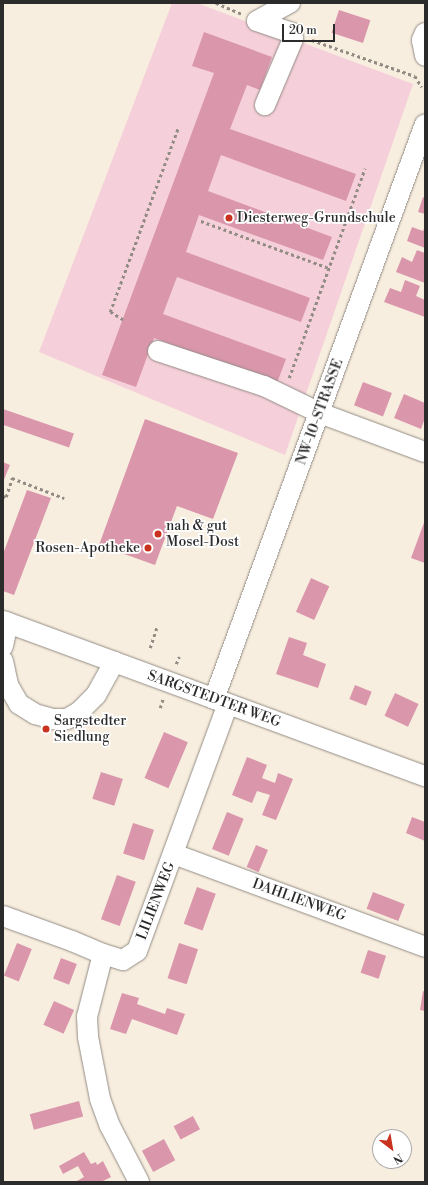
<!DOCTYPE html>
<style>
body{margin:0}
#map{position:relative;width:428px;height:1185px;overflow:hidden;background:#f8eedf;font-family:"Libre Bodoni",serif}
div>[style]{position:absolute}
.built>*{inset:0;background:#f5cfd9}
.building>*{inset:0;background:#da97ac;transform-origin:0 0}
.path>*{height:2.5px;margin-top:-1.25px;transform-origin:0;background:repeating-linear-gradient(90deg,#928c85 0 3px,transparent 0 6px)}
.roads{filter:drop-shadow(0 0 1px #928c85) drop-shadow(0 0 1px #928c85)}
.minor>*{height:20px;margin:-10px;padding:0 10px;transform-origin:10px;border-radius:10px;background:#fff}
.dots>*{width:11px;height:11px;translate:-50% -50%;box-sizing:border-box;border:2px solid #fff;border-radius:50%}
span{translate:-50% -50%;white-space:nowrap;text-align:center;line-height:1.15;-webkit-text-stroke:3.5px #fff;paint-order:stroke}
.poi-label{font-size:14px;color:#2b2b2b}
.left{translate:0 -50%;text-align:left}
.right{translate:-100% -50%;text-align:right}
.street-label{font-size:14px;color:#2b2b2b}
.frame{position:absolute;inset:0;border:4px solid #2b2b2b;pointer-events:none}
.north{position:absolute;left:372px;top:1129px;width:40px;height:40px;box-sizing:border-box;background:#fff;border:1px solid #aaa;border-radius:50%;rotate:149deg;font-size:11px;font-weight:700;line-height:16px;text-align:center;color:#2b2b2b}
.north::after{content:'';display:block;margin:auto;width:14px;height:18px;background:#c8321e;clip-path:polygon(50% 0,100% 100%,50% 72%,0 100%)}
.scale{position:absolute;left:282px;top:24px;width:53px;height:18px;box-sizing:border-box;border:2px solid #2b2b2b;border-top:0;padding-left:5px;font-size:12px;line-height:14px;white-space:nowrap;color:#2b2b2b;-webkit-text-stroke:3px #fff;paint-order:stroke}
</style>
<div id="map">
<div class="built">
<i style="clip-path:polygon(172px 3px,197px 3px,413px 84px,285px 455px,39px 352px)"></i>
</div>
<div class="building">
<i style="left:339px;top:10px;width:33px;height:24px;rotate:18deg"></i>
<i style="clip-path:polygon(204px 32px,272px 57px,260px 90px,247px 85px,230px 129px,356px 174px,346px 201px,221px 155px,208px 191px,332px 237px,323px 260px,199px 215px,186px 252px,310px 298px,301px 322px,177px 277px,163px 314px,286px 359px,277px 383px,154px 338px,136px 387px,102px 375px,214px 73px,192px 66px)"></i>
<i style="clip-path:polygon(423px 197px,425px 198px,425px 214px,418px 212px)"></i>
<i style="clip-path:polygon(425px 226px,425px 248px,407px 241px,412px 227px,423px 231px)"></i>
<i style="clip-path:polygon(417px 250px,425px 253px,425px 283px,396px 272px,402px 257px,412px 262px)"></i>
<i style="clip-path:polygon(405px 280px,420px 286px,416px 296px,425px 300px,425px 317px,384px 302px,390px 288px,401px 292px)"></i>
<i style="left:363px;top:382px;width:31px;height:25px;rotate:21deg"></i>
<i style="clip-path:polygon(404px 394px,425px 403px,425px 418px,421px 429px,394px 418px)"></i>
<i style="left:3px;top:409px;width:75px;height:15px;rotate:19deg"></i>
<i style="clip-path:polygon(145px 419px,238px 453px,213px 519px,177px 506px,155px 565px,99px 545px)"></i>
<i style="clip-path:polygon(3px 462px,10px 465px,3px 482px)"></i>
<i style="clip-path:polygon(27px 490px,51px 498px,14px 595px,3px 591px,3px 554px)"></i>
<i style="clip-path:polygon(425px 520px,425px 563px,411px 558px)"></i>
<i style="left:311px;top:578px;width:20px;height:37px;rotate:24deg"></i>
<i style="clip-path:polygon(289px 637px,307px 643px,303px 655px,326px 664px,318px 688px,276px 674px)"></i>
<i style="left:355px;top:685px;width:18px;height:15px;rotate:22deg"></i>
<i style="left:395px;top:693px;width:26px;height:25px;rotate:25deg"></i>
<i style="left:164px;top:732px;width:26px;height:50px;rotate:23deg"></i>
<i style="clip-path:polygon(247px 757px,267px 765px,262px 778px,275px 783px,278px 773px,293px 779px,276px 820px,262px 815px,270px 795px,257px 791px,252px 803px,232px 795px)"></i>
<i style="left:101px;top:772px;width:23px;height:28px;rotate:18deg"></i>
<i style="left:227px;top:812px;width:18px;height:40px;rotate:22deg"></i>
<i style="clip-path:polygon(412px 817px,425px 822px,425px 841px,406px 833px)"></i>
<i style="left:133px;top:823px;width:22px;height:32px;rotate:18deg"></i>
<i style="left:256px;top:845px;width:13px;height:24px;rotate:23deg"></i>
<i style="left:117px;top:875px;width:20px;height:47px;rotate:20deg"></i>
<i style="left:197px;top:887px;width:20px;height:39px;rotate:20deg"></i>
<i style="left:373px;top:892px;width:34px;height:18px;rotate:21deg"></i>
<i style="left:17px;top:943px;width:16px;height:35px;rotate:22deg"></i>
<i style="left:179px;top:943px;width:20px;height:37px;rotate:18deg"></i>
<i style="left:368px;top:950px;width:19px;height:24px;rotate:18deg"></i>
<i style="left:61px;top:958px;width:17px;height:22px;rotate:21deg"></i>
<i style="clip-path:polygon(423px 991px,425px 992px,425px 1011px,420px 1010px)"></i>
<i style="clip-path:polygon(122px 993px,139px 998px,137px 1004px,165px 1014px,167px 1008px,185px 1014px,177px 1035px,132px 1019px,126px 1034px,110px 1029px)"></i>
<i style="left:54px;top:1001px;width:22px;height:26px;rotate:24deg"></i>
<i style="left:79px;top:1101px;width:16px;height:51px;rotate:75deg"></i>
<i style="left:193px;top:1116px;width:15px;height:22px;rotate:62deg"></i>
<i style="left:164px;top:1139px;width:24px;height:25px;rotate:62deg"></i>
<i style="clip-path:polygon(84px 1152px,91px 1164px,96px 1162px,97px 1165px,103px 1161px,111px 1177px,101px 1182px,75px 1182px,84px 1177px,78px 1166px,63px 1174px,59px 1166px)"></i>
</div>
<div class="path">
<i style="left:216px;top:3px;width:28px;rotate:23deg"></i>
<i style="left:312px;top:40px;width:109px;rotate:19.3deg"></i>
<i style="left:415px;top:76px;width:13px;rotate:58deg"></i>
<i style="left:201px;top:221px;width:136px;rotate:20.2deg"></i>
<i style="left:123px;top:320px;width:15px;rotate:-148deg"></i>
<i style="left:110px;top:312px;width:196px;rotate:-69.7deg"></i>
<i style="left:289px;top:378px;width:223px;rotate:-70.1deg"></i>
<i style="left:3px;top:496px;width:3px;rotate:18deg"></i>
<i style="left:6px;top:497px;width:20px;rotate:-72deg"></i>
<i style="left:12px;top:478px;width:56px;rotate:21deg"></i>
<i style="left:150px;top:648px;width:23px;rotate:-72deg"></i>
<i style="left:176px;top:664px;width:8px;rotate:-67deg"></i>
<i style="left:160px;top:708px;width:9px;rotate:-72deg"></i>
</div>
<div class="roads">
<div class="minor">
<i style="left:257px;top:21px;width:37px;rotate:19deg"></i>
<i style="left:292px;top:33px;width:6px;rotate:81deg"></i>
<i style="left:293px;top:39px;width:72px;rotate:113deg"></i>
<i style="left:257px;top:21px;width:38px;rotate:-29deg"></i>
<i style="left:425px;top:33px;width:8px;rotate:113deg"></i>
<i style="left:422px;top:40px;width:16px;rotate:79deg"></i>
<i style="left:158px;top:351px;width:112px;rotate:18.3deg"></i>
<i style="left:264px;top:386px;width:62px;rotate:25.7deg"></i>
<i style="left:320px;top:413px;width:112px;rotate:20.4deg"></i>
<i style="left:3px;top:621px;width:450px;rotate:20.2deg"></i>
<i style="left:3px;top:646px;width:24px;rotate:-78deg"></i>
<i style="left:3px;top:661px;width:25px;rotate:78deg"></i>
<i style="left:8px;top:685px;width:22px;rotate:60deg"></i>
<i style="left:19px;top:704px;width:19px;rotate:32deg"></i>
<i style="left:35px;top:714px;width:19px;rotate:16deg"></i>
<i style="left:53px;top:719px;width:14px"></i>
<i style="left:67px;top:719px;width:14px;rotate:-30deg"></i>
<i style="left:79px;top:712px;width:24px;rotate:-45deg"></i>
<i style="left:96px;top:695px;width:38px;rotate:-61deg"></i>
<i style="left:214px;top:699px;width:612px;rotate:-69.85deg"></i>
<i style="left:174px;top:854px;width:268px;rotate:20.3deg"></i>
<i style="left:3px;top:916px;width:73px;rotate:19.9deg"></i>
<i style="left:72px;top:941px;width:34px;rotate:23deg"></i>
<i style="left:103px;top:954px;width:21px;rotate:17deg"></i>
<i style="left:123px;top:960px;width:17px;rotate:-33deg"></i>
<i style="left:137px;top:951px;width:263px;rotate:-69.8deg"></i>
<i style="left:103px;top:954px;width:65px;rotate:104.3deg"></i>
<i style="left:87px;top:1017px;width:20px;rotate:87deg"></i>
<i style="left:88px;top:1037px;width:63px;rotate:79deg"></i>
<i style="left:100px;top:1099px;width:29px;rotate:70deg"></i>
<i style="left:110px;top:1126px;width:63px;rotate:62.6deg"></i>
</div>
</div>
<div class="dots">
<i style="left:229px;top:218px;background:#c8321e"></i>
<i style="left:158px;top:534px;background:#c8321e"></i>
<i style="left:148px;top:548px;background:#c8321e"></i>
<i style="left:46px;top:729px;background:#c8321e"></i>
</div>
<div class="poi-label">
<span class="left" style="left:237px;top:218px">Diesterweg-Grundschule</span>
<span class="left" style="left:166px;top:534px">nah &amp; gut<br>Mosel-Dost</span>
<span class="right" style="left:140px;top:548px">Rosen-Apotheke</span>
<span class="left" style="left:54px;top:729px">Sargstedter<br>Siedlung</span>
</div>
<div class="street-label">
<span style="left:320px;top:412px;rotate:-70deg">NW-10-STRASSE</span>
<span style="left:214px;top:699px;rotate:20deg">SARGSTEDTER WEG</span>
<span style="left:299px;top:900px;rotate:20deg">DAHLIENWEG</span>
<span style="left:156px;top:901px;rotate:-69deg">LILIENWEG</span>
</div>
<div class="frame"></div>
<div class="north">N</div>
<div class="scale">20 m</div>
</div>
